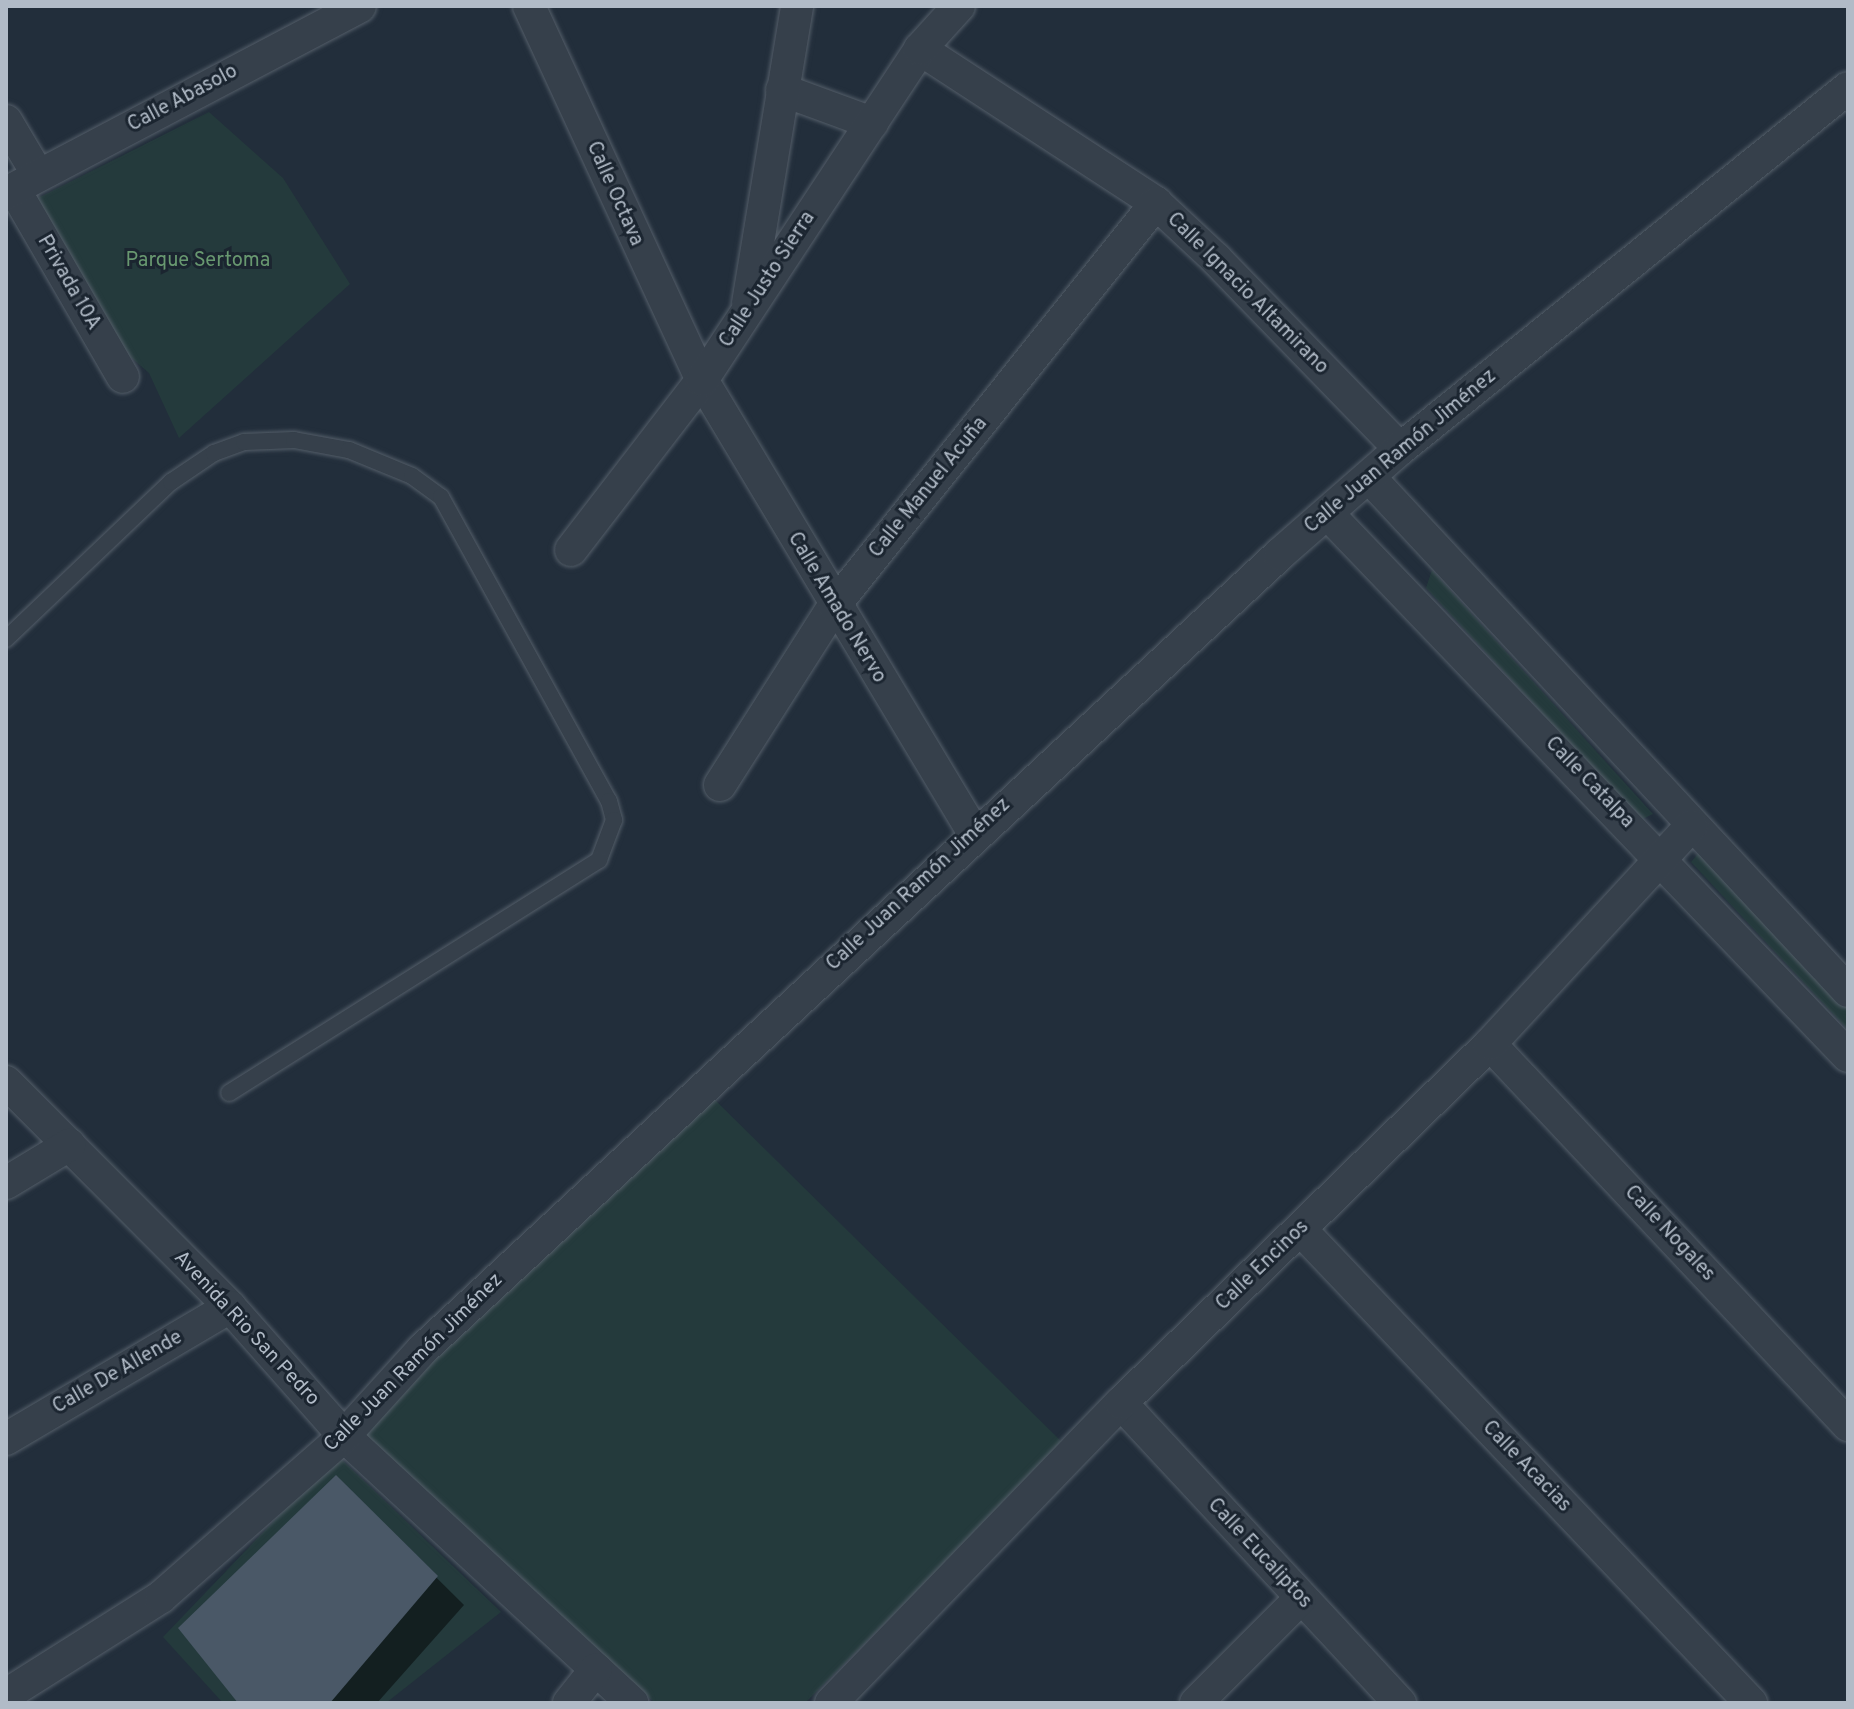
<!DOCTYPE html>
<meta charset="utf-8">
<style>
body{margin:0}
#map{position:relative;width:1854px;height:1709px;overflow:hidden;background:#222e3b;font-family:Overpass,sans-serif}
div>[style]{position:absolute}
.green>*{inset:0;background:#243a3c}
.shadow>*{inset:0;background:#0007}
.building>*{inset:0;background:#4a5867}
.roads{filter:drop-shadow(0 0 2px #545e69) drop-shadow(0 0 2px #545e69)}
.service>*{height:16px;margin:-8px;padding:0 8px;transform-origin:8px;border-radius:8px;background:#36404b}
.minor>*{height:32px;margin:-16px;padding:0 16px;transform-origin:16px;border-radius:16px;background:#36404b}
span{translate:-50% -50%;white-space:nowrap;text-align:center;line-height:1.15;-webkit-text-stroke:6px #1b2530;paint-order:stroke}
.street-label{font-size:20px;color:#b1bbc7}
.park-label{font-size:20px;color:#689870}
.frame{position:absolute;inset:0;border:8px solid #b1bbc7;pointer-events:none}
</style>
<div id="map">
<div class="green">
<i style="clip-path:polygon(209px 112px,283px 178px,350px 284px,179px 438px,149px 373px,99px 330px,28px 203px)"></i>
<i style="clip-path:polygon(1432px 570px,1653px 814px,1641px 820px,1426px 588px)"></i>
<i style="clip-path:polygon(1701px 850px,1848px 1009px,1848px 1030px,1691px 862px)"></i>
<i style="clip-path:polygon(709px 1094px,1064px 1444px,805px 1703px,655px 1703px,358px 1428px)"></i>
<i style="clip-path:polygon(337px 1455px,501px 1612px,386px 1703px,223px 1703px,163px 1637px)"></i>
</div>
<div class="shadow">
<i style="clip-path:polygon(336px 1478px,464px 1605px,377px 1703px,240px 1703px)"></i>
</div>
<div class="building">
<i style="clip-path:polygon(336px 1475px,438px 1576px,330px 1703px,238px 1703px,178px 1628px)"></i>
</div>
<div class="roads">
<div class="service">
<i style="left:6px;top:639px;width:228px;rotate:-43.6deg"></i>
<i style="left:171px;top:482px;width:52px;rotate:-34deg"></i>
<i style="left:214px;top:453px;width:32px;rotate:-20deg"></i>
<i style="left:244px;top:442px;width:50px;rotate:-2.3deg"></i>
<i style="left:294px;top:440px;width:56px;rotate:10.3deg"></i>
<i style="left:349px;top:450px;width:68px;rotate:22.4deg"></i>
<i style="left:412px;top:476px;width:36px;rotate:36deg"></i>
<i style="left:441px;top:497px;width:347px;rotate:61.1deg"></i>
<i style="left:609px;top:801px;width:20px;rotate:75deg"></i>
<i style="left:614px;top:820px;width:43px;rotate:110.6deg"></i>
<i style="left:599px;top:860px;width:437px;rotate:147.8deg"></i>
</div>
<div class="minor">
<i style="left:529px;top:6px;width:412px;rotate:65.2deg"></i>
<i style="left:702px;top:380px;width:528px;rotate:59.02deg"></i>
<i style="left:920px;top:49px;width:282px;rotate:33.1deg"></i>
<i style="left:1156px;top:203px;width:82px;rotate:43deg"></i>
<i style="left:1216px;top:259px;width:264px;rotate:45.9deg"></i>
<i style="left:782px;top:90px;width:96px;rotate:20.1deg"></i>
<i style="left:6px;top:121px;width:63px;rotate:59.3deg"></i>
<i style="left:14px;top:189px;width:217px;rotate:59.9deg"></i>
<i style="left:6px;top:193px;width:400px;rotate:-27.8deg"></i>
<i style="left:748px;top:303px;width:301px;rotate:-80.6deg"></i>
<i style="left:1370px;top:478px;width:701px;rotate:47.02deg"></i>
<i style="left:1328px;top:514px;width:751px;rotate:46.19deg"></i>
<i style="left:571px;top:550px;width:215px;rotate:-52.4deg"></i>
<i style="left:702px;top:380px;width:396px;rotate:-56.6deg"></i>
<i style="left:920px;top:49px;width:58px;rotate:-47.8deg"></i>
<i style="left:720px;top:785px;width:212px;rotate:-57.5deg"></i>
<i style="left:834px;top:606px;width:516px;rotate:-51.37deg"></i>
<i style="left:1490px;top:1044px;width:523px;rotate:46.78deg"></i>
<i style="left:6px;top:1082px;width:317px;rotate:45.1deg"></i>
<i style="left:230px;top:1307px;width:172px;rotate:48.5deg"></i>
<i style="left:344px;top:1436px;width:393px;rotate:42.8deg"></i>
<i style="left:6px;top:1183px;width:74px;rotate:-31.1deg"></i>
<i style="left:1301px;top:1230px;width:653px;rotate:46.43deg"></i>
<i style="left:1121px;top:1403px;width:410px;rotate:47.1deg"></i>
<i style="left:6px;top:1439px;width:260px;rotate:-30.5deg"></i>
<i style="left:6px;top:1695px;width:183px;rotate:-32.3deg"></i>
<i style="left:161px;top:1597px;width:244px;rotate:-41.3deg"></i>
<i style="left:344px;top:1436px;width:116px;rotate:-47.8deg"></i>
<i style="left:422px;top:1350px;width:1170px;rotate:-42.85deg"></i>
<i style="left:1280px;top:554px;width:159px;rotate:-41.2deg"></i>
<i style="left:1400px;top:449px;width:575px;rotate:-38.86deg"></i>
<i style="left:569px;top:1703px;width:43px;rotate:-51.5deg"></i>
<i style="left:831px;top:1703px;width:417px;rotate:-46deg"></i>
<i style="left:1121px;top:1403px;width:515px;rotate:-44.21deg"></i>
<i style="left:1490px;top:1044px;width:297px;rotate:-47.3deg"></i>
<i style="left:1196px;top:1703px;width:147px;rotate:-45deg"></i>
</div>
</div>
<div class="street-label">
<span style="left:183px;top:99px;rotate:-28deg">Calle Abasolo</span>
<span style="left:614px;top:194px;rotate:66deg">Calle Octava</span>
<span style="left:768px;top:280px;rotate:-57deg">Calle Justo Sierra</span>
<span style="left:68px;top:283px;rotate:60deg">Privada 10A</span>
<span style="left:1247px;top:294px;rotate:45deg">Calle Ignacio Altamirano</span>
<span style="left:1401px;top:452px;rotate:-40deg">Calle Juan Ramón Jiménez</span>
<span style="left:929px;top:488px;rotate:-51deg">Calle Manuel Acuña</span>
<span style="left:836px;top:608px;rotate:59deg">Calle Amado Nervo</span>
<span style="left:1589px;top:783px;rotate:46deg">Calle Catalpa</span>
<span style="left:919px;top:885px;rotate:-43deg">Calle Juan Ramón Jiménez</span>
<span style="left:1669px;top:1234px;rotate:47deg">Calle Nogales</span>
<span style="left:1263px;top:1266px;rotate:-44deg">Calle Encinos</span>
<span style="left:246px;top:1329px;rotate:47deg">Avenida Rio San Pedro</span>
<span style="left:414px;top:1363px;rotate:-45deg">Calle Juan Ramón Jiménez</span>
<span style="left:118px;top:1373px;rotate:-30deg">Calle De Allende</span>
<span style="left:1526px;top:1467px;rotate:46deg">Calle Acacias</span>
<span style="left:1259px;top:1554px;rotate:47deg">Calle Eucaliptos</span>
</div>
<div class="park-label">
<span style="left:198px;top:261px">Parque Sertoma</span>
</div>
<div class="frame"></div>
</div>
